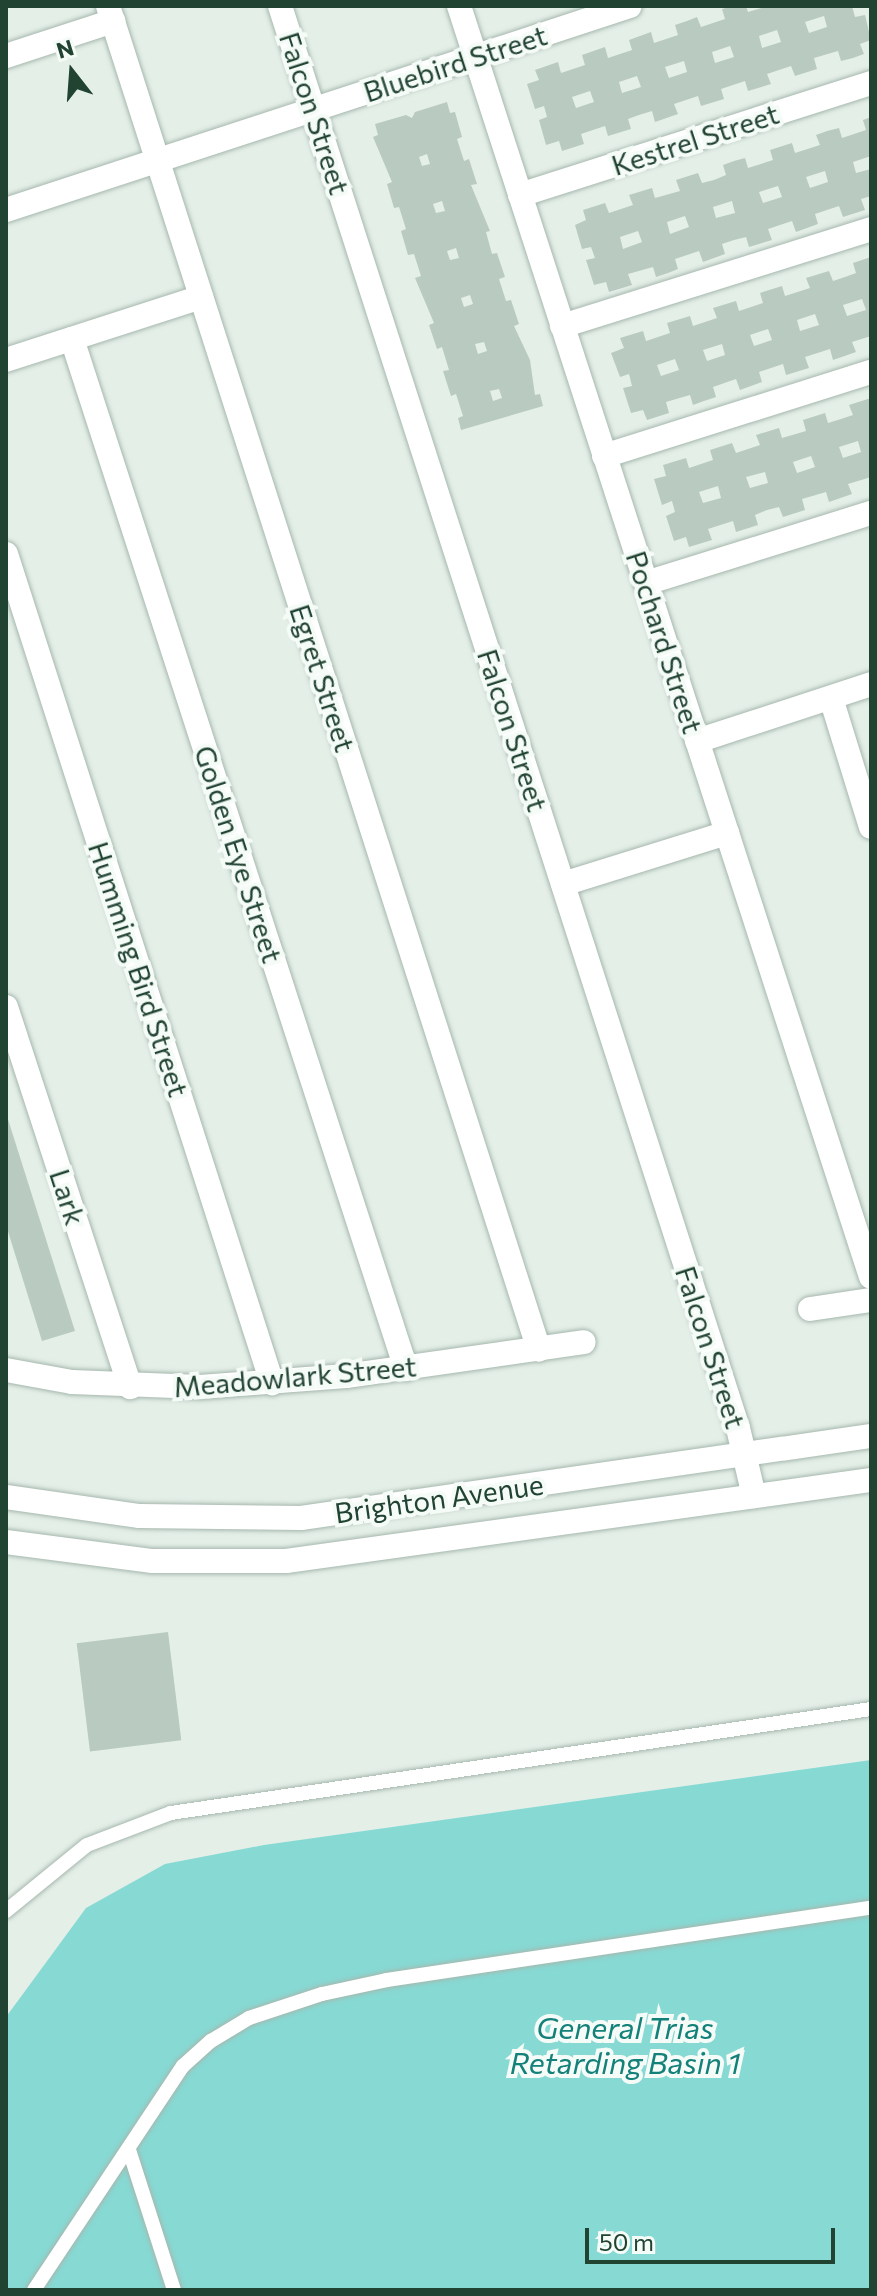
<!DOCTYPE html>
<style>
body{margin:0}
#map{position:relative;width:877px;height:2296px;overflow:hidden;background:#e4efe8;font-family:Commissioner,sans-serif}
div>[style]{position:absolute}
.water>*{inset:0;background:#87d9d4}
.building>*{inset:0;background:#b9cac0;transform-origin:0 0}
.roads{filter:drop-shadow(0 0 2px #a6b8ae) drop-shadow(0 0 2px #a6b8ae)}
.lane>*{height:14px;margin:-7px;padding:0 7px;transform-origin:7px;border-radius:7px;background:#fff}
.street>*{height:24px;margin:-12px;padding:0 12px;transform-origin:12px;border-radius:12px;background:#fff}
.secondary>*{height:24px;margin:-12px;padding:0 12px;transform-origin:12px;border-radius:12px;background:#fff}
span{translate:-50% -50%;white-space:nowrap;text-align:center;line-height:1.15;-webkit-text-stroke:8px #f5fbf7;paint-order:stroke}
.street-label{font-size:28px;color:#214332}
.water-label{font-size:30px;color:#14807a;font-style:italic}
.frame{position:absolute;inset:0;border:8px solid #214332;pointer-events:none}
.north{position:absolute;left:32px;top:32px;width:80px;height:80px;-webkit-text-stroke:6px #f5fbf7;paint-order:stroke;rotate:343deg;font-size:22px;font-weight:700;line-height:32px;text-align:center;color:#214332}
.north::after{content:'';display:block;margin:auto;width:28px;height:36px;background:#214332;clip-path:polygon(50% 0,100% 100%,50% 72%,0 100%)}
.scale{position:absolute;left:585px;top:2228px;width:250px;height:36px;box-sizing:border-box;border:4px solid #214332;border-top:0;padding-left:10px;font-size:24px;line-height:28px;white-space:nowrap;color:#214332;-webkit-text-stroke:6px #f5fbf7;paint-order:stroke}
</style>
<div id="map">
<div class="water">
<i style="clip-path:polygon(871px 1760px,871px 2290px,6px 2290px,6px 2017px,86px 1908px,165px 1864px,264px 1845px)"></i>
</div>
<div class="building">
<i style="clip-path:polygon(evenodd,733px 6px,746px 6px,748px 12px,768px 6px,852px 6px,855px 17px,865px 15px,871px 40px,860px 44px,864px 54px,853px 58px,841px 61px,838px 51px,814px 58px,817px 69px,795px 76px,791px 66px,767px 74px,771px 84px,748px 91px,745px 81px,721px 89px,724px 99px,701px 106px,698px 96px,674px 104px,678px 114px,655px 122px,652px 111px,639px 115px,628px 119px,631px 129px,608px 136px,605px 126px,581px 134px,584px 144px,562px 151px,559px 141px,546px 145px,539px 120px,547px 117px,544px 106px,535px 109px,527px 84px,539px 80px,535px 70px,558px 62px,561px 73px,585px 65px,582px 55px,605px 47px,608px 58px,632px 50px,629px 40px,651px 32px,654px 43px,678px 35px,675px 25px,687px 21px,697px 17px,701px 27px,725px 19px,722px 9px,733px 6px,824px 16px,827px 27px,809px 33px,805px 22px,824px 16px,733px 6px,777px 30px,781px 42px,762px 48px,759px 36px,777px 30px,733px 6px,730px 46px,734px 57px,715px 63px,712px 52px,730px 46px,733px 6px,684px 61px,687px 72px,669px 78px,665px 67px,684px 61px,733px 6px,637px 76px,641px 87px,622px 93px,619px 82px,637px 76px,733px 6px,590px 91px,594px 102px,576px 108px,572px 97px,590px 91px)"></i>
<i style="clip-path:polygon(evenodd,447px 102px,450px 113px,455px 112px,462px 137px,457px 139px,464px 161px,469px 159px,477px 184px,471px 185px,490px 231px,486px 232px,492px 254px,497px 253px,505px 277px,499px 279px,506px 301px,511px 300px,519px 324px,514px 326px,530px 360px,535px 395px,540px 394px,543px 406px,461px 430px,458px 418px,463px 416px,456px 394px,451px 396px,443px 371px,449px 370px,442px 347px,437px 349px,429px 325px,434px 323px,415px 278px,421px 276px,414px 254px,408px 255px,401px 231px,406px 229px,399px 207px,394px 208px,387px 184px,392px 182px,373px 137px,378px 135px,375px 124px,406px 115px,412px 118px,415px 112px,447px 102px,427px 154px,430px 164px,422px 166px,419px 157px,427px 154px,447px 102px,442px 201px,445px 211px,436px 213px,433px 204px,442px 201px,447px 102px,456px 248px,459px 258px,450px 260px,447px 251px,456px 248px,447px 102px,470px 295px,473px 304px,464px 307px,461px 298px,470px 295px,447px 102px,484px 342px,487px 351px,478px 354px,475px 344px,484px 342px,447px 102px,499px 389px,502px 398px,493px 401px,490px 391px,499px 389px)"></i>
<i style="clip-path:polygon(evenodd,871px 117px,871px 156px,853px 162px,856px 173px,871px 169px,871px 196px,861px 199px,865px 210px,843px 217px,839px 206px,815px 214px,818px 224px,796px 232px,792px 221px,768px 229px,772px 240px,749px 247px,746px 237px,734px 240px,722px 244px,725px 254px,703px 262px,699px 251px,675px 259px,678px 269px,668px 273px,656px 277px,653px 267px,628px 274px,632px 285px,609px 292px,606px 282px,594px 285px,586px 260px,595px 258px,591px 247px,582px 249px,575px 225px,586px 220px,583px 210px,605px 203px,609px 213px,633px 205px,629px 195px,652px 188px,655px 198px,680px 191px,676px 180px,698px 173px,702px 183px,714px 180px,726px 175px,723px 165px,734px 161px,745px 158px,748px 168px,773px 160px,770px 150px,792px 143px,795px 153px,820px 145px,816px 135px,827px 131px,839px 128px,842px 138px,866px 130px,863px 120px,871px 117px,825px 171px,828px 182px,810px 188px,806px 177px,825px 171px,871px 117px,778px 186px,782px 197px,763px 203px,759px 192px,778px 186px,871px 117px,732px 201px,735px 213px,716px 218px,713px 207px,732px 201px,871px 117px,685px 216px,689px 227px,670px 234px,667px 222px,685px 216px,871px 117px,638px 231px,642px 242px,623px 249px,620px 237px,638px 231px)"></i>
<i style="clip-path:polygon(evenodd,871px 257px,871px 336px,852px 342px,856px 352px,833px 360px,830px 349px,805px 357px,809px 368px,786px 375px,783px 364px,759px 372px,762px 382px,740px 390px,736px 379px,713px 387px,716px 397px,704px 401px,693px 405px,690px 395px,666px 402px,669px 413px,647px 420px,643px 410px,631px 413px,623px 388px,632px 386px,629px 374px,620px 377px,611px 353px,624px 348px,620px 338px,643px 331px,646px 341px,670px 333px,667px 323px,690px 316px,693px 326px,717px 318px,713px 308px,736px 301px,739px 311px,763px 303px,760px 293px,782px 286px,785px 296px,810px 288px,806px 278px,829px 271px,833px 281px,845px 277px,856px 273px,853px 263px,871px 257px,862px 299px,866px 310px,847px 316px,843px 305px,862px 299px,871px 257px,815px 314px,819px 325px,800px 331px,797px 320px,815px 314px,871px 257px,768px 329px,772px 340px,754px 346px,750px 335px,768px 329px,871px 257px,722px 344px,725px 355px,707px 361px,703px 350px,722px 344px,871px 257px,675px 359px,679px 370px,661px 376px,657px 365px,675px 359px)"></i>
<i style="clip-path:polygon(evenodd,871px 398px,871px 477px,848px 484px,852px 494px,829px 502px,826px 492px,802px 499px,805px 510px,783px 517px,779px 507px,767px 510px,755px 515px,758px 525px,736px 532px,733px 521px,708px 529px,712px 540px,689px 547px,686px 537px,674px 541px,666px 516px,675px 512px,672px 501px,662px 505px,654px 479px,666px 476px,663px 465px,686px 458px,689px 468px,713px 460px,710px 450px,732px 443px,736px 453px,760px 445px,756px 435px,779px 428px,782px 438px,806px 431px,803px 420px,825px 413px,828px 423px,841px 419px,853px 415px,849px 405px,871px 398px,858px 441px,861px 452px,843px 458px,839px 447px,858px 441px,871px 398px,811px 456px,815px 467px,797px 473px,793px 462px,811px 456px,871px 398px,765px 472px,768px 483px,750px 488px,746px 477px,765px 472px,871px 398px,718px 486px,721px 498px,703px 503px,699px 492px,718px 486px)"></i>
<i style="clip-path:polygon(6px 1113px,75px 1331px,42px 1341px,6px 1225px)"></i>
<i style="left:168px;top:1632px;width:109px;height:92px;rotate:83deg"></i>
</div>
<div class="roads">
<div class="lane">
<i style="left:6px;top:1911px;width:104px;rotate:-39.2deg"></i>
<i style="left:87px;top:1845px;width:90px;rotate:-20.9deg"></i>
<i style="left:171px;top:1813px;width:708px;rotate:-8.45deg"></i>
<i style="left:129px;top:2150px;width:147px;rotate:72.2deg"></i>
<i style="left:34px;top:2290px;width:269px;rotate:-56.4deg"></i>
<i style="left:183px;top:2066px;width:38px;rotate:-42deg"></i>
<i style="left:211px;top:2041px;width:44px;rotate:-31.2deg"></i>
<i style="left:249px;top:2018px;width:77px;rotate:-18.2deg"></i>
<i style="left:322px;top:1994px;width:66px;rotate:-12.2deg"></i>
<i style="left:387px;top:1980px;width:489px;rotate:-8.5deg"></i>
</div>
<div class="street">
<i style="left:108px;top:6px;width:1411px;rotate:72.22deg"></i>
<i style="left:280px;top:6px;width:1494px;rotate:72.15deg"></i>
<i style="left:738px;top:1428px;width:70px;rotate:76.8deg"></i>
<i style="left:459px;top:6px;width:1336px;rotate:72.04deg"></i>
<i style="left:6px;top:56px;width:113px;rotate:-18.1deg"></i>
<i style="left:520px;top:195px;width:368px;rotate:-17.7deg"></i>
<i style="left:6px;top:210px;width:656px;rotate:-18.1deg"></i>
<i style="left:562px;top:326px;width:324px;rotate:-17.4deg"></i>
<i style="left:72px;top:339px;width:1083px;rotate:72.03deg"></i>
<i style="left:6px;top:360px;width:205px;rotate:-17.9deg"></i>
<i style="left:604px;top:456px;width:280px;rotate:-17.5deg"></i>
<i style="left:6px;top:554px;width:871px;rotate:72.21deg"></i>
<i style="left:646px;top:583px;width:236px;rotate:-17.3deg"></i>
<i style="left:831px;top:698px;width:135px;rotate:72.8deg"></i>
<i style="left:697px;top:741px;width:183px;rotate:-18.1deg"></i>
<i style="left:563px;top:884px;width:172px;rotate:-17.3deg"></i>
<i style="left:6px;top:1007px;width:400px;rotate:71.9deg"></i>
<i style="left:810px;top:1309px;width:62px;rotate:-8.4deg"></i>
<i style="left:6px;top:1370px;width:67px;rotate:10.3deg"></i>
<i style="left:72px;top:1382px;width:128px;rotate:2.2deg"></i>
<i style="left:200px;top:1387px;width:146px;rotate:-4.3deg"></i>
<i style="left:346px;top:1376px;width:240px;rotate:-8.1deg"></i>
</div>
<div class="secondary">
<i style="left:6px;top:1497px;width:135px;rotate:8.1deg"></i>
<i style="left:140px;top:1516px;width:161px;rotate:0.7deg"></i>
<i style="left:301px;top:1518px;width:576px;rotate:-8.19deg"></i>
<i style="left:6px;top:1542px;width:148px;rotate:7.4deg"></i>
<i style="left:153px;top:1561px;width:133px"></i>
<i style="left:286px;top:1561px;width:591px;rotate:-7.88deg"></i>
</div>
</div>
<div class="street-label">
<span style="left:455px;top:63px;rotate:-18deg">Bluebird Street</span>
<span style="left:315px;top:113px;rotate:72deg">Falcon Street</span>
<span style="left:695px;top:139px;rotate:-18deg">Kestrel Street</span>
<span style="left:665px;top:642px;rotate:72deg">Pochard Street</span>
<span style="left:323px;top:678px;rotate:72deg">Egret Street</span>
<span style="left:513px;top:730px;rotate:72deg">Falcon Street</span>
<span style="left:239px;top:854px;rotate:72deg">Golden Eye Street</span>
<span style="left:139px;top:969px;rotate:72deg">Humming Bird Street</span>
<span style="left:68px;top:1197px;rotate:72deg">Lark</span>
<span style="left:711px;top:1347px;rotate:72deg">Falcon Street</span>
<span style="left:295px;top:1376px;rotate:-5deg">Meadowlark Street</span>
<span style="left:439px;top:1498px;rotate:-8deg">Brighton Avenue</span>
</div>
<div class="water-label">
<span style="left:625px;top:2044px">General Trias<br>Retarding Basin 1</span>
</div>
<div class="frame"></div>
<div class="north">N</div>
<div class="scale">50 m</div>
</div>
